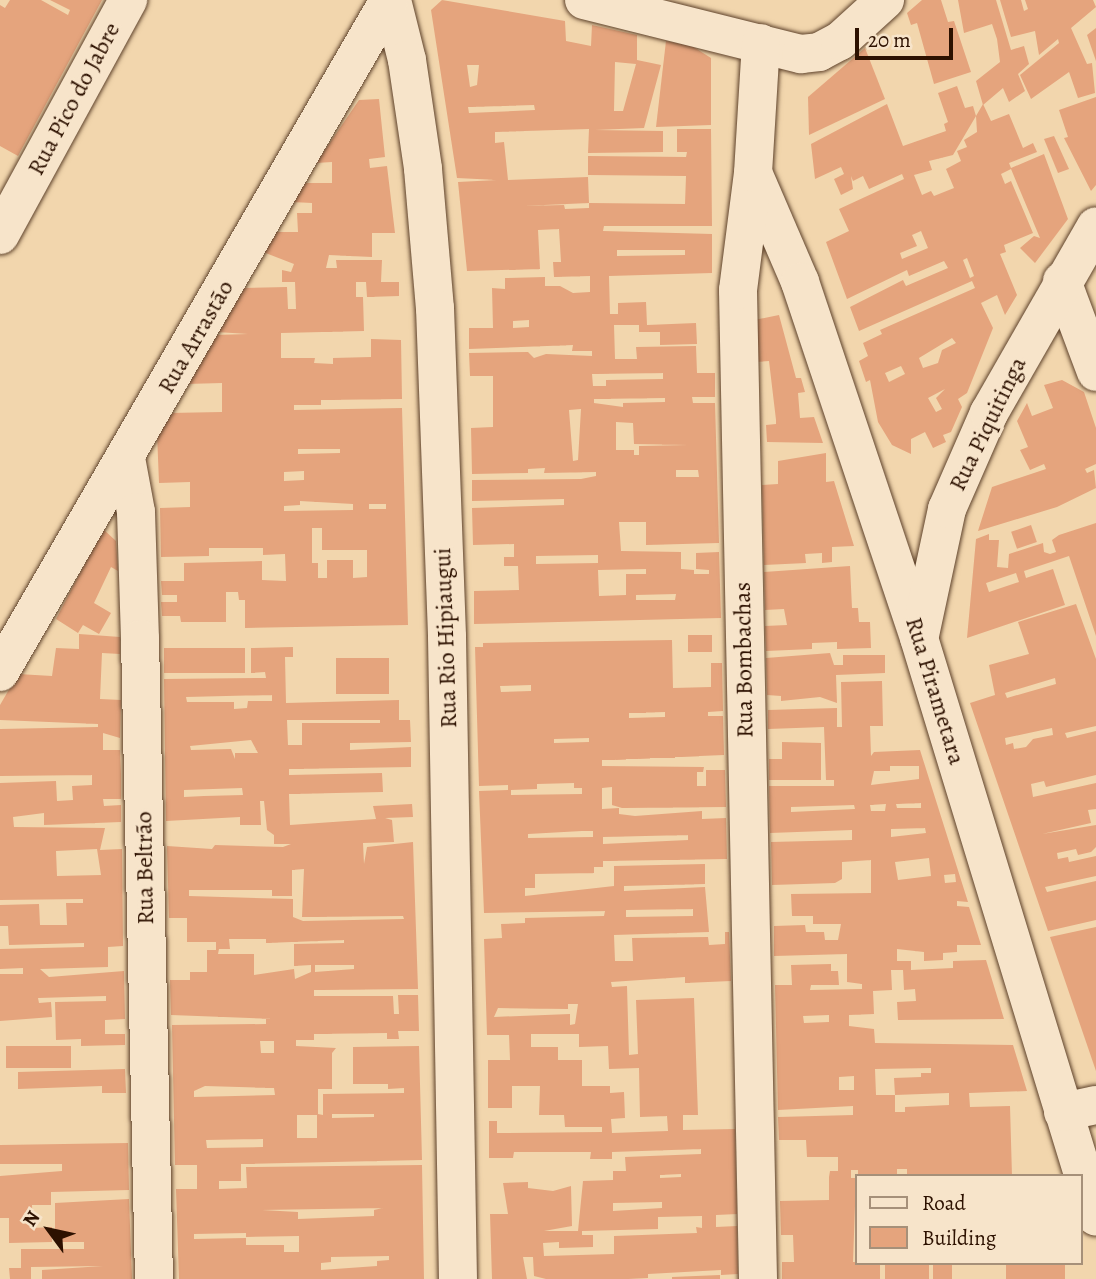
<!DOCTYPE html>
<meta charset="utf-8">
<style>
body{margin:0}
#map{position:relative;width:1096px;height:1279px;overflow:hidden;background:#f2d6ad;font-family:Alegreya,serif}
div>[style]{position:absolute}
.building>*{inset:0;background:#e5a47d;transform-origin:0 0}
.roads{filter:drop-shadow(0 0 2px #5e422b) drop-shadow(0 0 2px #5e422b)}
.minor>*{height:38px;margin:-19px;padding:0 19px;transform-origin:19px;border-radius:19px;background:#f7e4ca}
span{translate:-50% -50%;white-space:nowrap;text-align:center;line-height:1.15;-webkit-text-stroke:6px #f7e4ca;paint-order:stroke}
.street-label{font-size:24px;color:#2d1100}
.legend{position:absolute;left:855px;top:1174px;width:228px;height:91px;box-sizing:border-box;background:#f7e4ca;border:2px solid #a69079;margin:0;padding:9px 12px;list-style:none;font-size:21px;color:#2d1100}
.legend li{display:flex;align-items:center;gap:14px;height:35px}
.legend b{width:35px;border:2px solid #a69079}
.north{position:absolute;left:14px;top:1195px;width:70px;height:70px;-webkit-text-stroke:5px #f7e4ca;paint-order:stroke;rotate:303deg;font-size:19px;font-weight:700;line-height:28px;text-align:center;color:#2d1100}
.north::after{content:'';display:block;margin:auto;width:24px;height:32px;background:#2d1100;clip-path:polygon(50% 0,100% 100%,50% 72%,0 100%)}
.scale{position:absolute;left:855px;top:28px;width:98px;height:32px;box-sizing:border-box;border:4px solid #2d1100;border-top:0;padding-left:9px;font-size:21px;line-height:24px;white-space:nowrap;color:#2d1100;-webkit-text-stroke:5px #f7e4ca;paint-order:stroke}
</style>
<div id="map">
<div class="building">
<i style="clip-path:polygon(10px 0,41px 0,68px 15px,70px 10px,50px 0,102px 0,18px 156px,0 146px,0 5px,5px 8px)"></i>
<i style="clip-path:polygon(evenodd,442px 0,565px 21px,566px 41px,591px 46px,592px 25px,637px 35px,637px 60px,661px 65px,644px 128px,595px 130px,663px 131px,663px 152px,588px 153px,589px 129px,495px 132px,495px 143px,504px 142px,508px 180px,588px 177px,589px 203px,522px 206px,564px 205px,565px 209px,589px 208px,589px 203px,685px 204px,686px 176px,588px 175px,588px 156px,686px 157px,687px 152px,677px 152px,677px 129px,711px 129px,712px 226px,604px 226px,603px 231px,712px 234px,712px 273px,609px 276px,610px 314px,618px 314px,618px 303px,646px 302px,647px 325px,696px 323px,697px 344px,660px 345px,660px 332px,639px 332px,639px 325px,614px 325px,615px 359px,637px 359px,636px 347px,696px 346px,697px 373px,715px 373px,715px 397px,692px 397px,693px 403px,715px 403px,719px 543px,646px 545px,646px 522px,619px 522px,621px 551px,681px 552px,681px 569px,694px 570px,694px 574px,709px 574px,709px 570px,696px 569px,696px 553px,719px 552px,721px 618px,474px 624px,474px 591px,519px 590px,518px 566px,504px 566px,504px 557px,514px 557px,514px 544px,473px 545px,472px 508px,564px 505px,564px 499px,472px 501px,472px 480px,581px 479px,596px 476px,596px 472px,544px 473px,545px 468px,528px 469px,528px 473px,472px 474px,471px 428px,493px 427px,493px 376px,470px 376px,469px 353px,528px 352px,534px 358px,546px 354px,592px 356px,592px 351px,572px 351px,573px 345px,469px 349px,469px 328px,493px 328px,492px 288px,505px 289px,505px 278px,545px 277px,545px 286px,560px 286px,573px 293px,590px 292px,590px 276px,554px 277px,553px 262px,561px 262px,559px 229px,538px 230px,540px 269px,467px 271px,458px 182px,497px 180px,457px 178px,431px 10px,442px 0,615px 62px,636px 64px,623px 111px,614px 111px,615px 62px,442px 0,467px 65px,479px 65px,477px 85px,470px 87px,467px 65px,442px 0,534px 105px,535px 110px,469px 113px,468px 107px,534px 105px,442px 0,617px 250px,685px 250px,685px 255px,617px 256px,617px 250px,442px 0,529px 320px,529px 327px,513px 328px,513px 321px,529px 320px,442px 0,663px 373px,663px 379px,606px 380px,606px 386px,593px 386px,592px 374px,663px 373px,442px 0,665px 398px,665px 402px,623px 403px,623px 407px,594px 403px,594px 399px,665px 398px,442px 0,581px 409px,578px 460px,573px 461px,569px 410px,581px 409px,442px 0,616px 422px,633px 423px,634px 444px,688px 445px,639px 446px,639px 455px,634px 455px,634px 450px,616px 450px,616px 422px,442px 0,676px 470px,698px 470px,699px 477px,676px 477px,676px 470px,442px 0,598px 555px,598px 563px,536px 564px,536px 556px,598px 555px,442px 0,646px 569px,646px 574px,626px 574px,626px 595px,599px 596px,598px 570px,646px 569px,442px 0,676px 594px,675px 600px,636px 600px,636px 595px,676px 594px)"></i>
<i style="clip-path:polygon(922px 0,941px 0,948px 22px,954px 21px,971px 72px,934px 84px,917px 23px,911px 25px,907px 13px)"></i>
<i style="clip-path:polygon(958px 0,996px 0,1011px 50px,1024px 46px,1029px 64px,1018px 74px,1025px 91px,1009px 102px,1003px 88px,983px 105px,976px 81px,1000px 62px,997px 39px,992px 24px,964px 33px)"></i>
<i style="clip-path:polygon(1000px 0,1021px 0,1024px 11px,1028px 9px,1025px 0,1093px 0,1096px 7px,1071px 28px,1087px 64px,1092px 63px,1095px 93px,1078px 98px,1069px 72px,1031px 99px,1020px 75px,1059px 43px,1058px 39px,1039px 55px,1035px 31px,1011px 37px)"></i>
<i style="clip-path:polygon(1096px 28px,1096px 61px,1087px 35px)"></i>
<i style="clip-path:polygon(666px 41px,692px 46px,711px 58px,711px 125px,656px 127px)"></i>
<i style="clip-path:polygon(865px 48px,885px 99px,809px 135px,808px 97px)"></i>
<i style="clip-path:polygon(evenodd,957px 86px,965px 108px,973px 106px,976px 116px,983px 104px,991px 121px,1009px 114px,1023px 148px,1033px 143px,1037px 152px,1009px 163px,1011px 168px,1044px 154px,1068px 219px,1035px 263px,1020px 248px,1034px 236px,1040px 238px,1011px 169px,1001px 174px,1005px 184px,1011px 181px,1033px 233px,1004px 245px,1006px 252px,1000px 254px,1017px 295px,1005px 315px,997px 295px,981px 303px,993px 328px,967px 393px,958px 399px,962px 407px,951px 432px,943px 435px,946px 442px,933px 448px,925px 432px,911px 439px,911px 454px,892px 445px,878px 422px,870px 380px,866px 382px,859px 361px,868px 356px,863px 343px,882px 334px,880px 330px,975px 288px,972px 281px,859px 331px,850px 307px,903px 280px,906px 286px,948px 268px,944px 261px,909px 276px,907px 270px,847px 299px,826px 242px,849px 231px,839px 209px,904px 179px,902px 174px,869px 189px,863px 176px,853px 181px,851px 176px,853px 189px,841px 195px,834px 179px,844px 174px,841px 167px,815px 179px,811px 144px,887px 104px,903px 146px,946px 131px,944px 124px,948px 122px,938px 93px,957px 86px,976px 116px,977px 132px,964px 140px,967px 147px,957px 151px,961px 161px,946px 169px,954px 188px,934px 196px,931px 191px,922px 195px,914px 175px,932px 170px,929px 161px,953px 155px,976px 116px,957px 86px,921px 231px,928px 248px,902px 259px,900px 253px,917px 246px,912px 235px,921px 231px,957px 86px,967px 258px,974px 276px,970px 278px,963px 260px,967px 258px,957px 86px,952px 338px,956px 343px,942px 350px,938px 363px,923px 368px,919px 358px,952px 338px,957px 86px,901px 366px,905px 374px,889px 382px,885px 373px,901px 366px,957px 86px,945px 389px,936px 398px,942px 409px,936px 412px,928px 398px,945px 389px)"></i>
<i style="clip-path:polygon(1096px 97px,1096px 185px,1091px 191px,1064px 138px,1068px 137px,1059px 110px)"></i>
<i style="clip-path:polygon(evenodd,379px 99px,385px 157px,369px 159px,370px 168px,387px 166px,395px 233px,372px 233px,372px 257px,329px 255px,326px 268px,337px 268px,336px 260px,382px 260px,381px 282px,399px 282px,399px 296px,367px 297px,366px 282px,356px 282px,356px 297px,363px 297px,364px 331px,281px 333px,281px 358px,315px 358px,314px 363px,333px 364px,333px 358px,371px 357px,371px 339px,401px 340px,402px 399px,321px 400px,321px 405px,294px 405px,294px 410px,402px 408px,408px 625px,245px 628px,245px 600px,239px 600px,238px 592px,226px 592px,226px 622px,181px 622px,180px 616px,162px 616px,161px 602px,177px 602px,177px 595px,162px 595px,161px 581px,184px 581px,184px 563px,262px 561px,262px 580px,286px 581px,285px 554px,263px 555px,263px 548px,209px 548px,209px 556px,161px 557px,160px 508px,190px 507px,190px 482px,159px 483px,157px 433px,169px 413px,222px 412px,222px 383px,186px 384px,215px 335px,248px 334px,217px 332px,240px 288px,287px 287px,288px 309px,296px 309px,295px 282px,282px 282px,282px 270px,291px 272px,294px 264px,263px 252px,275px 232px,298px 232px,297px 213px,312px 213px,312px 203px,292px 202px,303px 183px,332px 183px,332px 162px,316px 163px,359px 100px,379px 99px,298px 449px,340px 449px,340px 453px,298px 454px,298px 449px,379px 99px,304px 471px,304px 480px,284px 481px,284px 472px,304px 471px,379px 99px,300px 501px,353px 504px,353px 510px,284px 511px,284px 506px,300px 505px,300px 501px,379px 99px,369px 504px,386px 504px,386px 509px,369px 509px,369px 504px,379px 99px,312px 528px,322px 528px,322px 550px,367px 550px,367px 577px,353px 578px,353px 560px,327px 560px,327px 578px,318px 578px,318px 563px,312px 563px,312px 528px)"></i>
<i style="clip-path:polygon(1054px 136px,1069px 169px,1058px 173px,1044px 139px)"></i>
<i style="clip-path:polygon(779px 315px,796px 378px,801px 378px,805px 392px,798px 393px,800px 418px,814px 417px,823px 443px,767px 442px,766px 425px,776px 424px,776px 420px,769px 361px,757px 362px,754px 320px)"></i>
<i style="clip-path:polygon(1062px 380px,1084px 392px,1096px 428px,1096px 464px,1085px 469px,1087px 473px,1094px 470px,1096px 488px,1057px 507px,978px 531px,992px 487px,1046px 469px,1044px 464px,1030px 470px,1020px 450px,1028px 447px,1017px 421px,1027px 403px,1032px 416px,1053px 408px,1044px 385px)"></i>
<i style="clip-path:polygon(826px 453px,826px 482px,834px 481px,854px 546px,832px 547px,832px 562px,822px 563px,822px 553px,805px 554px,806px 563px,764px 565px,762px 485px,778px 484px,778px 461px)"></i>
<i style="clip-path:polygon(evenodd,1096px 523px,1096px 636px,1069px 556px,1024px 571px,1026px 578px,1053px 569px,1065px 605px,967px 638px,976px 539px,989px 534px,989px 540px,999px 540px,997px 567px,1008px 568px,1009px 554px,1043px 543px,1044px 552px,1050px 554px,1056px 552px,1052px 540px,1059px 535px,1096px 523px,1016px 573px,1019px 582px,989px 592px,986px 583px,1016px 573px)"></i>
<i style="left:1031px;top:525px;width:18px;height:21px;rotate:71deg"></i>
<i style="clip-path:polygon(103px 529px,116px 541px,118px 571px,111px 567px,94px 603px,111px 613px,99px 634px,83px 625px,78px 633px,56px 619px)"></i>
<i style="clip-path:polygon(850px 566px,852px 608px,858px 608px,859px 622px,870px 622px,871px 648px,837px 649px,837px 642px,812px 643px,812px 649px,766px 651px,765px 626px,787px 625px,784px 609px,765px 610px,764px 572px)"></i>
<i style="clip-path:polygon(evenodd,1076px 604px,1096px 659px,1096px 726px,1065px 733px,1067px 738px,1096px 731px,1096px 775px,1046px 787px,1044px 781px,1031px 784px,1033px 797px,1096px 783px,1096px 809px,1088px 810px,1091px 823px,1042px 834px,1096px 825px,1096px 847px,1091px 852px,1078px 855px,1076px 849px,1057px 853px,1058px 859px,1068px 857px,1069px 862px,1096px 856px,1096px 876px,1045px 887px,1047px 892px,1096px 881px,1096px 920px,1048px 931px,970px 703px,995px 695px,989px 665px,1029px 654px,1018px 622px,1076px 604px,1055px 678px,1056px 684px,1007px 698px,1005px 693px,1055px 678px,1076px 604px,1052px 728px,1053px 735px,1033px 739px,1026px 747px,1014px 749px,1013px 743px,1006px 745px,1005px 738px,1052px 728px)"></i>
<i style="clip-path:polygon(evenodd,79px 634px,120px 637px,120px 654px,102px 653px,100px 699px,121px 700px,120px 738px,103px 733px,103px 750px,120px 750px,121px 774px,121px 799px,103px 799px,104px 806px,121px 805px,121px 822px,44px 825px,44px 813px,13px 817px,14px 827px,105px 828px,100px 850px,122px 849px,123px 946px,108px 947px,108px 967px,40px 969px,49px 977px,124px 971px,125px 1019px,105px 1020px,105px 1034px,125px 1034px,125px 1045px,81px 1046px,81px 1039px,56px 1040px,55px 1002px,106px 1001px,106px 996px,38px 998px,39px 1003px,51px 1002px,52px 1017px,0 1021px,0 974px,23px 974px,23px 968px,0 969px,0 949px,84px 947px,84px 943px,9px 945px,8px 926px,0 926px,0 905px,39px 904px,40px 925px,67px 925px,66px 903px,83px 903px,83px 899px,0 900px,0 783px,56px 781px,57px 801px,73px 800px,72px 786px,92px 785px,92px 775px,0 776px,0 729px,98px 727px,98px 724px,0 720px,0 705px,18px 674px,52px 676px,56px 648px,79px 649px,79px 634px,97px 849px,101px 875px,57px 876px,56px 851px,97px 849px)"></i>
<i style="left:712px;top:635px;width:17px;height:24px;rotate:90deg"></i>
<i style="clip-path:polygon(evenodd,672px 640px,673px 688px,711px 687px,711px 663px,722px 663px,723px 711px,708px 712px,708px 716px,723px 716px,724px 755px,602px 760px,602px 766px,704px 767px,703px 772px,697px 772px,697px 786px,706px 786px,706px 770px,725px 770px,726px 807px,622px 808px,612px 805px,612px 787px,602px 788px,602px 809px,619px 808px,619px 814px,635px 816px,702px 811px,702px 819px,726px 818px,727px 859px,603px 861px,603px 867px,594px 867px,594px 873px,535px 874px,535px 888px,525px 888px,525px 896px,614px 886px,614px 866px,705px 864px,705px 884px,624px 886px,624px 891px,705px 887px,709px 932px,614px 935px,615px 961px,633px 961px,632px 938px,708px 937px,709px 945px,725px 944px,725px 932px,729px 932px,731px 981px,685px 983px,685px 977px,611px 982px,612px 987px,627px 986px,629px 1055px,638px 1054px,636px 1000px,694px 998px,698px 1115px,683px 1115px,683px 1130px,735px 1129px,737px 1214px,716px 1215px,716px 1227px,737px 1226px,738px 1274px,721px 1275px,721px 1270px,648px 1274px,648px 1278px,628px 1279px,546px 1279px,534px 1276px,533px 1257px,523px 1257px,527px 1279px,492px 1279px,490px 1214px,508px 1214px,503px 1183px,528px 1182px,528px 1188px,553px 1191px,571px 1186px,572px 1226px,544px 1231px,578px 1231px,583px 1181px,613px 1180px,613px 1171px,626px 1171px,625px 1157px,701px 1154px,701px 1149px,612px 1152px,612px 1159px,590px 1159px,591px 1152px,514px 1152px,513px 1158px,489px 1158px,489px 1121px,497px 1121px,497px 1133px,602px 1132px,602px 1127px,565px 1127px,564px 1115px,539px 1115px,540px 1086px,512px 1086px,512px 1108px,488px 1108px,488px 1060px,510px 1060px,509px 1035px,487px 1035px,484px 939px,502px 938px,501px 924px,525px 923px,525px 918px,604px 916px,605px 911px,484px 913px,479px 791px,508px 790px,508px 785px,479px 786px,475px 647px,483px 647px,483px 643px,672px 640px,531px 685px,531px 691px,501px 692px,500px 686px,531px 685px,672px 640px,665px 712px,665px 717px,629px 718px,629px 713px,665px 712px,672px 640px,589px 738px,589px 742px,554px 743px,554px 739px,589px 738px,672px 640px,574px 783px,574px 788px,582px 788px,582px 794px,511px 795px,511px 790px,537px 789px,537px 784px,574px 783px,672px 640px,582px 831px,593px 831px,593px 837px,528px 838px,528px 834px,582px 831px,672px 640px,688px 835px,688px 840px,603px 844px,603px 837px,688px 835px,672px 640px,693px 909px,693px 916px,626px 917px,626px 910px,693px 909px,672px 640px,568px 1004px,578px 1004px,575px 1024px,570px 1025px,570px 1014px,494px 1017px,498px 1008px,568px 1009px,568px 1004px,672px 640px,531px 1034px,579px 1034px,579px 1047px,608px 1046px,609px 1069px,639px 1068px,640px 1117px,667px 1116px,668px 1131px,612px 1133px,611px 1119px,625px 1118px,624px 1092px,610px 1093px,610px 1086px,582px 1086px,582px 1060px,558px 1060px,558px 1047px,531px 1047px,531px 1034px,672px 640px,681px 1174px,681px 1177px,660px 1178px,660px 1175px,681px 1174px,672px 640px,662px 1202px,662px 1208px,613px 1211px,613px 1203px,662px 1202px,672px 640px,702px 1216px,702px 1228px,696px 1227px,697px 1233px,614px 1236px,614px 1254px,544px 1256px,543px 1243px,559px 1242px,559px 1248px,593px 1247px,593px 1235px,582px 1235px,582px 1231px,658px 1229px,658px 1217px,702px 1216px)"></i>
<i style="clip-path:polygon(evenodd,293px 647px,293px 657px,285px 657px,286px 703px,399px 700px,399px 720px,410px 720px,411px 742px,350px 743px,350px 750px,411px 747px,411px 767px,289px 769px,289px 775px,382px 773px,383px 792px,289px 794px,290px 825px,376px 819px,373px 806px,412px 804px,413px 817px,385px 818px,392px 820px,394px 842px,363px 843px,364px 864px,367px 847px,413px 842px,418px 989px,314px 990px,314px 996px,393px 996px,394px 1014px,399px 1014px,398px 995px,418px 995px,419px 1031px,398px 1031px,399px 1039px,387px 1039px,387px 1033px,314px 1034px,314px 1040px,296px 1040px,296px 1046px,336px 1048px,332px 1053px,332px 1089px,318px 1089px,318px 1114px,323px 1115px,323px 1094px,404px 1093px,404px 1088px,388px 1089px,388px 1084px,353px 1084px,353px 1047px,419px 1046px,422px 1160px,241px 1164px,241px 1181px,219px 1181px,219px 1189px,247px 1188px,246px 1167px,422px 1165px,424px 1279px,179px 1279px,176px 1189px,197px 1189px,197px 1165px,175px 1165px,172px 1025px,266px 1024px,266px 1019px,277px 1019px,171px 1015px,170px 980px,190px 980px,190px 972px,207px 972px,207px 950px,216px 950px,216px 942px,187px 942px,187px 918px,169px 918px,167px 846px,212px 849px,215px 845px,283px 847px,291px 844px,274px 844px,274px 835px,267px 830px,264px 801px,260px 801px,261px 825px,240px 825px,240px 817px,166px 821px,164px 679px,266px 678px,265px 672px,251px 673px,251px 648px,293px 647px,272px 695px,272px 701px,248px 701px,247px 708px,234px 709px,234px 702px,187px 702px,186px 697px,272px 695px,293px 647px,287px 720px,380px 720px,380px 723px,302px 723px,302px 745px,288px 745px,287px 720px,293px 647px,251px 740px,258px 753px,235px 753px,235px 759px,231px 749px,191px 750px,190px 746px,251px 740px,293px 647px,242px 788px,243px 795px,204px 796px,184px 797px,184px 790px,242px 788px,293px 647px,304px 869px,302px 917px,403px 916px,404px 919px,303px 921px,293px 917px,293px 899px,189px 896px,189px 890px,272px 890px,272px 896px,292px 896px,292px 870px,304px 869px,293px 647px,229px 939px,266px 939px,266px 943px,344px 940px,344px 943px,294px 944px,294px 966px,311px 965px,311px 972px,295px 979px,294px 969px,254px 975px,254px 954px,218px 954px,219px 949px,230px 949px,229px 939px,293px 647px,315px 965px,354px 965px,354px 969px,315px 972px,315px 965px,293px 647px,260px 1041px,274px 1041px,274px 1053px,261px 1053px,260px 1041px,293px 647px,205px 1086px,274px 1088px,275px 1095px,194px 1097px,194px 1091px,205px 1086px,293px 647px,332px 1114px,374px 1114px,374px 1117px,332px 1118px,332px 1114px,293px 647px,297px 1115px,317px 1115px,317px 1138px,297px 1138px,297px 1115px,293px 647px,263px 1139px,263px 1147px,207px 1148px,206px 1140px,263px 1139px,293px 647px,383px 1208px,374px 1210px,374px 1216px,298px 1219px,298px 1212px,262px 1210px,383px 1208px,293px 647px,246px 1233px,246px 1237px,299px 1236px,299px 1252px,284px 1252px,284px 1245px,246px 1245px,246px 1238px,194px 1239px,194px 1234px,246px 1233px,293px 647px,389px 1256px,389px 1260px,377px 1261px,377px 1266px,321px 1270px,321px 1263px,331px 1262px,331px 1257px,389px 1256px)"></i>
<i style="left:245px;top:648px;width:25px;height:81px;rotate:90deg"></i>
<i style="clip-path:polygon(830px 653px,834px 665px,843px 665px,843px 655px,885px 655px,885px 673px,836px 675px,837px 703px,820px 697px,781px 701px,781px 696px,767px 695px,766px 658px)"></i>
<i style="left:336px;top:658px;width:53px;height:36px"></i>
<i style="clip-path:polygon(evenodd,882px 681px,883px 726px,870px 726px,871px 756px,874px 752px,920px 750px,968px 902px,957px 901px,957px 906px,969px 907px,981px 945px,957px 945px,957px 952px,943px 953px,943px 960px,924px 961px,924px 952px,897px 949px,897px 961px,911px 961px,911px 970px,953px 968px,953px 961px,986px 960px,1004px 1019px,898px 1020px,897px 1002px,916px 1001px,915px 989px,904px 990px,903px 970px,891px 970px,892px 990px,873px 991px,874px 1014px,849px 1015px,849px 1026px,874px 1029px,875px 1043px,1013px 1045px,1027px 1091px,969px 1093px,970px 1107px,1010px 1106px,1012px 1176px,907px 1176px,907px 1169px,897px 1169px,897px 1176px,858px 1176px,858px 1170px,851px 1170px,851px 1178px,856px 1178px,853px 1262px,880px 1263px,880px 1279px,782px 1279px,782px 1262px,794px 1262px,793px 1235px,781px 1235px,780px 1201px,829px 1200px,829px 1177px,830px 1171px,838px 1171px,838px 1157px,807px 1157px,806px 1140px,779px 1140px,778px 1117px,853px 1115px,853px 1106px,778px 1110px,775px 985px,792px 985px,791px 965px,831px 964px,831px 971px,838px 971px,839px 985px,811px 985px,810px 990px,862px 989px,862px 984px,847px 982px,847px 954px,774px 956px,774px 926px,805px 925px,806px 932px,824px 932px,825px 940px,838px 940px,841px 924px,813px 924px,813px 916px,792px 916px,791px 894px,871px 893px,871px 860px,842px 862px,842px 879px,835px 883px,772px 885px,771px 842px,852px 840px,852px 830px,770px 833px,769px 786px,834px 786px,834px 780px,826px 780px,824px 727px,768px 729px,768px 710px,837px 708px,837px 727px,842px 727px,841px 682px,882px 681px,890px 766px,919px 766px,919px 779px,871px 785px,874px 771px,890px 771px,890px 766px,882px 681px,921px 803px,921px 808px,897px 808px,896px 804px,921px 803px,882px 681px,886px 804px,885px 811px,871px 811px,870px 805px,886px 804px,882px 681px,854px 805px,855px 809px,791px 812px,791px 807px,854px 805px,882px 681px,925px 828px,926px 833px,891px 837px,891px 829px,925px 828px,882px 681px,929px 858px,931px 876px,898px 880px,895px 862px,929px 858px,882px 681px,955px 874px,956px 882px,945px 883px,944px 875px,955px 874px,882px 681px,829px 1015px,829px 1022px,804px 1023px,803px 1016px,829px 1015px,882px 681px,931px 1068px,931px 1073px,921px 1073px,921px 1077px,894px 1078px,895px 1095px,949px 1093px,949px 1105px,905px 1107px,905px 1112px,895px 1112px,895px 1095px,876px 1095px,875px 1069px,931px 1068px,882px 681px,854px 1076px,854px 1090px,839px 1090px,839px 1077px,854px 1076px)"></i>
<i style="clip-path:polygon(782px 742px,821px 743px,821px 780px,769px 780px,769px 759px,782px 759px)"></i>
<i style="clip-path:polygon(1096px 927px,1096px 1071px,1050px 937px)"></i>
<i style="left:6px;top:1046px;width:65px;height:22px"></i>
<i style="clip-path:polygon(125px 1069px,126px 1093px,102px 1093px,102px 1086px,18px 1089px,18px 1072px)"></i>
<i style="clip-path:polygon(128px 1143px,129px 1190px,51px 1192px,51px 1205px,32px 1205px,33px 1228px,52px 1227px,52px 1242px,9px 1243px,9px 1218px,0 1218px,0 1176px,62px 1171px,62px 1164px,0 1164px,0 1145px)"></i>
<i style="clip-path:polygon(129px 1199px,132px 1279px,42px 1279px,42px 1270px,103px 1266px,31px 1267px,31px 1279px,10px 1279px,9px 1268px,21px 1268px,21px 1249px,84px 1249px,84px 1242px,55px 1242px,55px 1203px)"></i>
<i style="left:885px;top:1263px;width:44px;height:16px"></i>
<i style="left:933px;top:1263px;width:19px;height:16px"></i>
<i style="left:1006px;top:1263px;width:59px;height:16px"></i>
<i style="clip-path:polygon(720px 1275px,720px 1279px,672px 1279px,672px 1277px)"></i>
</div>
<div class="roads">
<div class="minor">
<i style="left:392px;top:0;width:62px;rotate:76deg"></i>
<i style="left:407px;top:60px;width:110px;rotate:81.6deg"></i>
<i style="left:423px;top:169px;width:140px;rotate:85.1deg"></i>
<i style="left:435px;top:308px;width:329px;rotate:87.9deg"></i>
<i style="left:447px;top:637px;width:642px;rotate:89.02deg"></i>
<i style="left:584px;top:0;width:224px;rotate:14deg"></i>
<i style="left:801px;top:54px;width:18px;rotate:-6deg"></i>
<i style="left:819px;top:52px;width:24px;rotate:-28deg"></i>
<i style="left:840px;top:41px;width:61px;rotate:-42.3deg"></i>
<i style="left:754px;top:175px;width:116px;rotate:66.7deg"></i>
<i style="left:800px;top:282px;width:375px;rotate:71.5deg"></i>
<i style="left:919px;top:638px;width:605px;rotate:73deg"></i>
<i style="left:0;top:235px;width:268px;rotate:-61.4deg"></i>
<i style="left:1062px;top:281px;width:97px;rotate:69.5deg"></i>
<i style="left:126px;top:458px;width:55px;rotate:79.5deg"></i>
<i style="left:136px;top:512px;width:127px;rotate:88.2deg"></i>
<i style="left:140px;top:639px;width:640px;rotate:88.75deg"></i>
<i style="left:920px;top:635px;width:129px;rotate:-77.9deg"></i>
<i style="left:947px;top:509px;width:105px;rotate:-66.4deg"></i>
<i style="left:989px;top:413px;width:215px;rotate:-60.2deg"></i>
<i style="left:0;top:672px;width:776px;rotate:-59.93deg"></i>
<i style="left:1063px;top:1112px;width:34px;rotate:-12deg"></i>
<i style="left:758px;top:1279px;width:989px;rotate:-91.16deg"></i>
<i style="left:738px;top:290px;width:118px;rotate:-82.7deg"></i>
<i style="left:753px;top:173px;width:130px;rotate:-86.5deg"></i>
</div>
</div>
<div class="street-label">
<span style="left:74px;top:99px;rotate:-62deg">Rua Pico do Jabre</span>
<span style="left:196px;top:337px;rotate:-60deg">Rua Arrastão</span>
<span style="left:988px;top:424px;rotate:-64deg">Rua Piquitinga</span>
<span style="left:446px;top:638px;rotate:-92deg">Rua Rio Hipiaugui</span>
<span style="left:744px;top:660px;rotate:-91deg">Rua Bombachas</span>
<span style="left:935px;top:691px;rotate:73deg">Rua Pirametara</span>
<span style="left:145px;top:868px;rotate:-91deg">Rua Beltrão</span>
</div>
<ul class="legend">
<li><b style="height:9px;background:#f7e4ca"></b>Road</li>
<li><b style="height:19px;background:#e5a47d"></b>Building</li>
</ul>
<div class="north">N</div>
<div class="scale">20 m</div>
</div>
